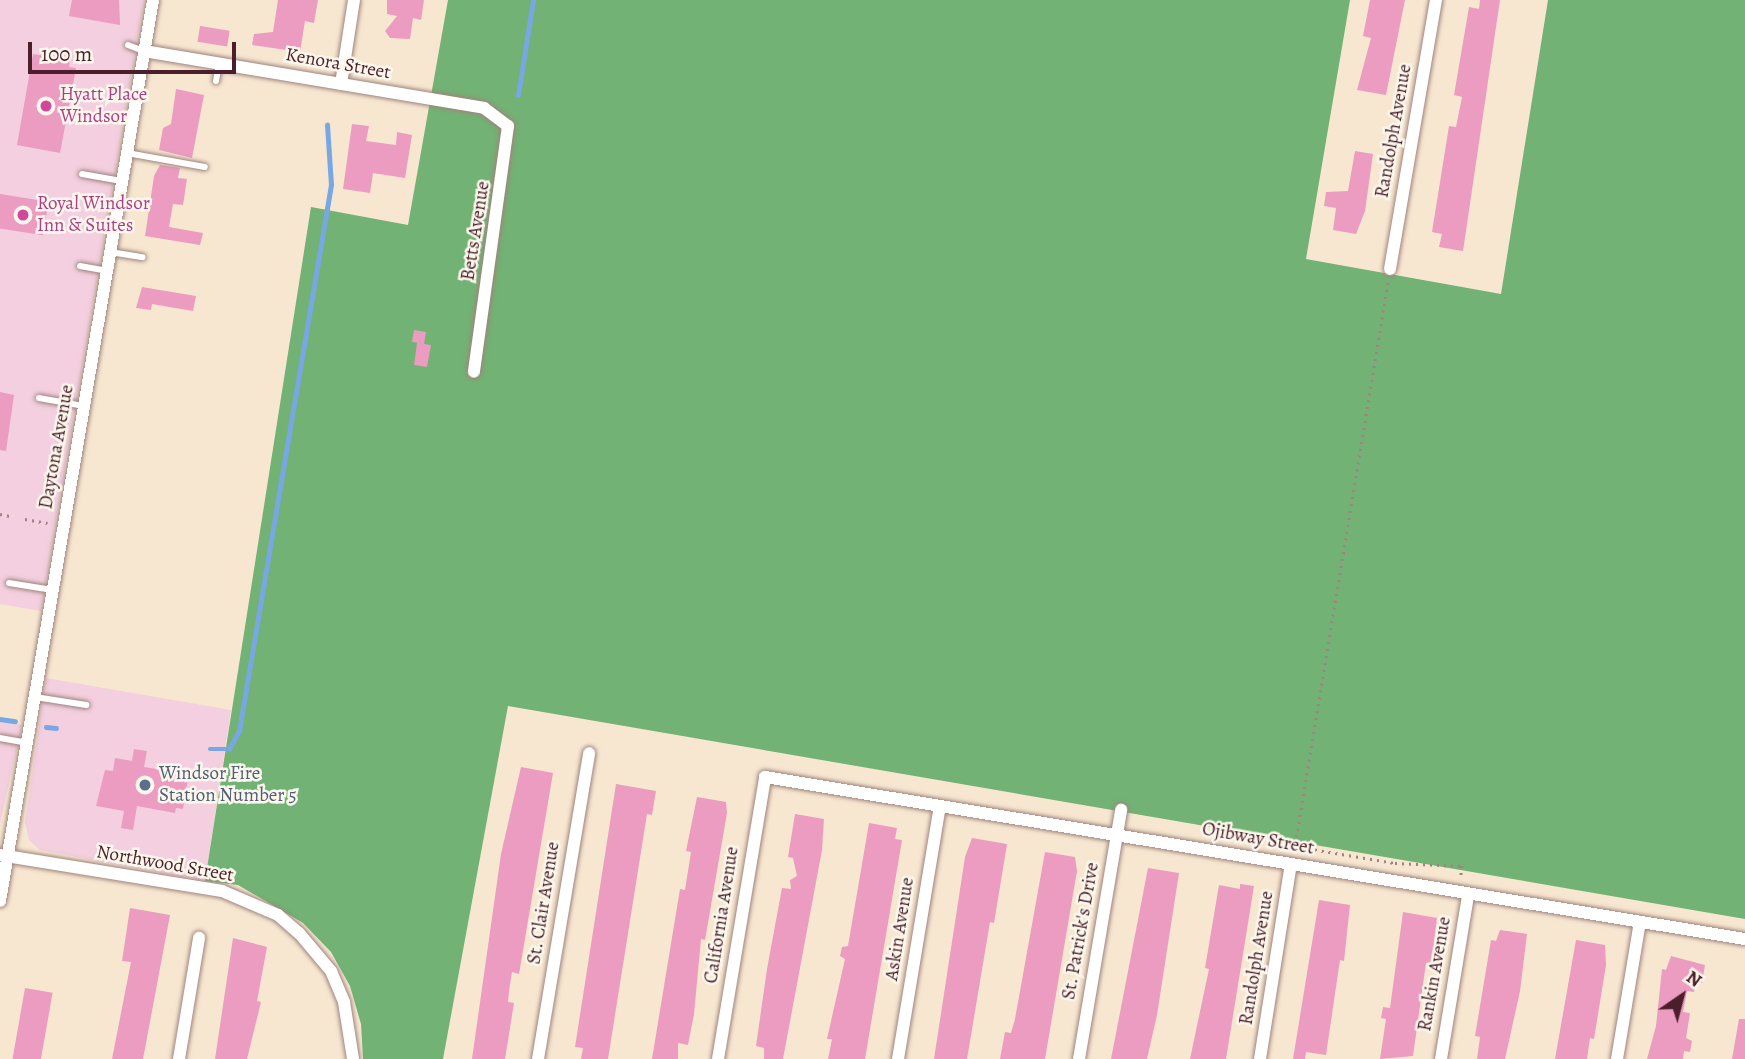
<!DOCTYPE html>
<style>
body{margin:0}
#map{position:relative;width:1745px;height:1059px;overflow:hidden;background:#f7e7d1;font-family:Alegreya,serif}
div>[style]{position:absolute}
.built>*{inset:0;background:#f3cfdf}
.forest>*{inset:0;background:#72b274}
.stream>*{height:4.5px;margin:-2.25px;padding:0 2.25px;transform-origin:2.25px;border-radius:2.25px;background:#78a8e2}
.building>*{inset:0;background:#eb9cc0;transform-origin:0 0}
.path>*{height:2.5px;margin-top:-1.25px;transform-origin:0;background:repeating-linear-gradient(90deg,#a0837e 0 2px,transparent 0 7px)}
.roads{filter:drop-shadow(0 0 2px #a0837e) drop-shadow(0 0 2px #a0837e)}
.service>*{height:6px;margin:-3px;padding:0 3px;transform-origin:3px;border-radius:3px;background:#fff}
.minor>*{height:12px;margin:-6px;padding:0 6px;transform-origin:6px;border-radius:6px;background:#fff}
.dots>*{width:19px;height:19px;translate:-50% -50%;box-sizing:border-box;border:4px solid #fbf7ec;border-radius:50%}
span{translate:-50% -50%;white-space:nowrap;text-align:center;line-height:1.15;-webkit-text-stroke:5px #fbf7ec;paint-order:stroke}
.street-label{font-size:19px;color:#4a1f2b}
.hotel-label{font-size:19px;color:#b23c85}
.left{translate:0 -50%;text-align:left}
.service-label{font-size:19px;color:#4e5e75}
.north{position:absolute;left:1647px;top:961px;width:70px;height:70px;-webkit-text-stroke:5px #fbf7ec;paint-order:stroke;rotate:35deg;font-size:19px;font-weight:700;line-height:28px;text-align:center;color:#4a1f2b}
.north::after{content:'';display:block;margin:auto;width:24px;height:32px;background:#4a1f2b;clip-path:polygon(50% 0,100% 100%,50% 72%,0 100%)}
.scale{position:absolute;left:28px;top:42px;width:208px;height:32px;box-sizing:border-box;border:4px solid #4a1f2b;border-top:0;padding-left:9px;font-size:21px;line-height:24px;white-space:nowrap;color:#4a1f2b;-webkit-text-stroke:5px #fbf7ec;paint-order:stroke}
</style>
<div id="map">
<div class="built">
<i style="clip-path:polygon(0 0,144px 0,41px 611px,0 604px)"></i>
<i style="clip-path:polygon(46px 678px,231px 710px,205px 881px,40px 850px,29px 840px,25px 822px)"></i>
<i style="clip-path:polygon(0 720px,22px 725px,0 824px)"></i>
</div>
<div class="forest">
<i style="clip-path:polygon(448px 0,1350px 0,1306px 259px,1501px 294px,1548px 0,1745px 0,1745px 919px,508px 706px,443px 1059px,363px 1059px,361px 1024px,350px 986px,331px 952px,303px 923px,238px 885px,205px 881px,311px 207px,408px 225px)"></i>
</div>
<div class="stream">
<i style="left:518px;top:95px;width:96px;rotate:-81deg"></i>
<i style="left:0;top:719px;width:15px;rotate:8deg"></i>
<i style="left:46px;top:727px;width:10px;rotate:6deg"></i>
<i style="left:210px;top:749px;width:19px"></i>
<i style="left:229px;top:749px;width:21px;rotate:-61deg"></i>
<i style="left:239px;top:731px;width:554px;rotate:-80.44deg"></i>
<i style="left:331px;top:185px;width:60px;rotate:-93.8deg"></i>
</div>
<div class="building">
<i style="clip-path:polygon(72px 0,119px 0,120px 25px,69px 16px)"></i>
<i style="clip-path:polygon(278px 0,318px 0,314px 23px,305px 21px,300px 52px,252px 45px,254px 34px,273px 32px)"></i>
<i style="clip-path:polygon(387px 0,424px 0,421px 20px,413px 18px,410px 39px,390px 38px,385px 31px,397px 16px,387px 14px)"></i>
<i style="clip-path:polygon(1370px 0,1405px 0,1386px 95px,1357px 90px,1371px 38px,1363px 36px)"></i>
<i style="clip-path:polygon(1480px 0,1500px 0,1463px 251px,1439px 247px,1442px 234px,1432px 232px,1449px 126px,1456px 127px,1462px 97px,1454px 95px,1469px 7px,1479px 9px)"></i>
<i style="left:200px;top:26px;width:30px;height:16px;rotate:9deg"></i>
<i style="clip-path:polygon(33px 54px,70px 60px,69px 67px,76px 68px,60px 153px,17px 145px)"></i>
<i style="clip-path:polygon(176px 89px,204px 95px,192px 158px,159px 150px,163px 128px,171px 124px)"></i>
<i style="clip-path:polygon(352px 124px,369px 126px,366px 141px,396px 145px,397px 132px,412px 135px,405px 178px,373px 173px,370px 193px,343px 189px)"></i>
<i style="clip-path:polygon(1355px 151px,1373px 154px,1365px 211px,1356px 234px,1333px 230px,1336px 208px,1324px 206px,1326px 192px,1348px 191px)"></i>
<i style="clip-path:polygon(160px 165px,180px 168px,178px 178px,187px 179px,183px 205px,173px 204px,169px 227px,203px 233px,200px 245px,145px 236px,154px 176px)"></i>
<i style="left:0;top:194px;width:49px;height:34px;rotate:9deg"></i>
<i style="clip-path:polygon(142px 287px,196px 296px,193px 311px,152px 304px,151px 310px,136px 308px)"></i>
<i style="clip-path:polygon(414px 330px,426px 332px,424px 344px,431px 345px,427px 367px,414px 365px,417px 343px,420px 343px,412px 342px)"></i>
<i style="clip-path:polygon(0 392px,14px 395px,6px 451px,0 450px)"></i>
<i style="clip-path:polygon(134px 749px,147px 751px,144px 767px,181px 773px,180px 778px,188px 779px,183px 809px,176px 808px,175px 813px,137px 806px,133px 830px,121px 828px,124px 811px,96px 806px,105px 770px,113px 771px,115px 758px,132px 761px)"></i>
<i style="clip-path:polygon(521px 767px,553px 773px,519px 974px,512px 972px,509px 991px,508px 1002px,514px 1003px,505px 1059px,472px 1059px,501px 854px)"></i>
<i style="clip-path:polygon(616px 784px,656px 791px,652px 815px,647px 814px,608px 1059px,581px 1059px,583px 1048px,575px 1047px)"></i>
<i style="clip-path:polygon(697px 797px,726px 802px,727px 813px,705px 940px,701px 939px,694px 1014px,688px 1045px,678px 1043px,678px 1059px,652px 1059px,680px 889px,685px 890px,691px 852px,686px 851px)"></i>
<i style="clip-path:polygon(795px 814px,824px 819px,822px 850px,783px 1059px,764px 1059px,764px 1048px,756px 1046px,767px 969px,782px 888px,791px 889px,790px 880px,797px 876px,793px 858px,788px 857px)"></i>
<i style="clip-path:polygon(869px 823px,897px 828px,895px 839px,902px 840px,865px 1059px,828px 1059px,832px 1039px,827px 1039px,845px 959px,840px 956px,842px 947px,848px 946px)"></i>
<i style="clip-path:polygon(972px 838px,1007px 844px,994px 923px,990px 922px,967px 1059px,934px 1059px,965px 857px)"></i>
<i style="clip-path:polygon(1045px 852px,1075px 857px,1077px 871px,1045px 1059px,1000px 1059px,1005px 1032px,1011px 1033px,1015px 1019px)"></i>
<i style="clip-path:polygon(1148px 868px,1179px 873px,1157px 1015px,1147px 1059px,1111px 1059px)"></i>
<i style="clip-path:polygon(1240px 884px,1254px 886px,1226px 1059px,1190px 1059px,1209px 969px,1205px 968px,1219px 885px,1240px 889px)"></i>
<i style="clip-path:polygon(1319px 900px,1350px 905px,1344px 961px,1340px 960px,1326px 1055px,1306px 1052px,1305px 1059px,1293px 1059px)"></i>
<i style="clip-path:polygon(130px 908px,170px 915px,143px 1059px,112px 1059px,131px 962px,122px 961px)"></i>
<i style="clip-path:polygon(1403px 912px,1437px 918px,1433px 950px,1431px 964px,1426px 963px,1413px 1056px,1380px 1059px,1386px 1019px,1381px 1018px,1383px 1007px,1390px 1008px)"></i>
<i style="clip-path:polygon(1500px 930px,1527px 934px,1520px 991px,1505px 1059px,1477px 1059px,1480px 1037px,1475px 1036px,1491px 940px,1496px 941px)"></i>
<i style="clip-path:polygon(233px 938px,267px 947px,257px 1001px,261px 1002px,247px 1059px,215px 1059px)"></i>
<i style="clip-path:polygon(1576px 940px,1605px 945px,1606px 965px,1594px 1039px,1590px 1038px,1587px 1059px,1555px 1059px)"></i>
<i style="clip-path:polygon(1671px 956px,1705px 965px,1702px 983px,1696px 982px,1694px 992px,1687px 991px,1683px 1012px,1690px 1013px,1686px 1038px,1692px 1041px,1690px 1052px,1684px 1051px,1683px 1059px,1647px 1059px,1656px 1026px,1662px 969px,1666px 970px)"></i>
<i style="left:25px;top:988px;width:28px;height:72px;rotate:10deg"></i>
<i style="clip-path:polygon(1739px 1019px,1745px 1019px,1745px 1059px,1732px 1059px)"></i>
</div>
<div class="path">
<i style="left:0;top:514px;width:10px;rotate:11deg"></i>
<i style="left:25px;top:519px;width:23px;rotate:10deg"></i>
<i style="left:1294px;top:846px;width:102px;rotate:9.6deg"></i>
<i style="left:1395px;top:863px;width:67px;rotate:2.6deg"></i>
<i style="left:1462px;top:866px;width:12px;rotate:95deg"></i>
<i style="left:1294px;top:851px;width:578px;rotate:-80.64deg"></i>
</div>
<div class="roads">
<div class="service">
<i style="left:128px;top:45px;width:17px;rotate:21deg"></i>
<i style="left:216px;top:81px;width:17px;rotate:-80deg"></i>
<i style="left:127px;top:153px;width:79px;rotate:10.2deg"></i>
<i style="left:82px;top:174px;width:40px;rotate:10deg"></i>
<i style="left:110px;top:252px;width:33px;rotate:9deg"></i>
<i style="left:80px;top:266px;width:27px;rotate:10deg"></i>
<i style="left:39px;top:398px;width:46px;rotate:10.1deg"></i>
<i style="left:9px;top:583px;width:44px;rotate:9.2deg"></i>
<i style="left:35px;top:697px;width:52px;rotate:8.9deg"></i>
<i style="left:0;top:738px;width:27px;rotate:10deg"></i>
</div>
<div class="minor">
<i style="left:144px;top:51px;width:345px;rotate:9.5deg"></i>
<i style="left:484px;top:108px;width:30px;rotate:37deg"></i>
<i style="left:508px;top:126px;width:248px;rotate:97.9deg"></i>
<i style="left:341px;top:84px;width:85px;rotate:-81.2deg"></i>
<i style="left:1390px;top:269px;width:273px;rotate:-80.3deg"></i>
<i style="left:0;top:855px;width:225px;rotate:9.2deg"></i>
<i style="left:222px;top:891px;width:61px;rotate:23.2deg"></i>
<i style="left:278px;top:915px;width:28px;rotate:41deg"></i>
<i style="left:299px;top:933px;width:50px;rotate:49.9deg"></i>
<i style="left:331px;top:971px;width:34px;rotate:67deg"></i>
<i style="left:344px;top:1002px;width:58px;rotate:81deg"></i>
<i style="left:0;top:901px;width:914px;rotate:-80.36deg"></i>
<i style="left:179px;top:1059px;width:123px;rotate:-80.6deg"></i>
<i style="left:538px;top:1059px;width:310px;rotate:-80.5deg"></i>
<i style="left:718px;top:1059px;width:286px;rotate:-80.5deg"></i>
<i style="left:765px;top:777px;width:993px;rotate:9.39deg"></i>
<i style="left:898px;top:1059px;width:256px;rotate:-80.6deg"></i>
<i style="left:1079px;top:1059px;width:253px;rotate:-80.4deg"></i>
<i style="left:1260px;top:1059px;width:197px;rotate:-81deg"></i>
<i style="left:1441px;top:1059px;width:165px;rotate:-80.6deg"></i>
<i style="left:1617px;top:1059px;width:139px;rotate:-80.5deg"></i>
</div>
</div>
<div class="dots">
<i style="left:46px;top:106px;background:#d1479c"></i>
<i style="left:23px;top:215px;background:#d1479c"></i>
<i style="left:145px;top:785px;background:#5c6f8a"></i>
</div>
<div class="street-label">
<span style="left:338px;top:64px;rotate:10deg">Kenora Street</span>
<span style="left:1394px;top:131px;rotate:-80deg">Randolph Avenue</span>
<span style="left:476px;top:231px;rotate:-81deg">Betts Avenue</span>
<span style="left:57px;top:447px;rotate:-80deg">Daytona Avenue</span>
<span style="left:1258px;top:839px;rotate:10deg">Ojibway Street</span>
<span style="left:165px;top:864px;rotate:10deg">Northwood Street</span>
<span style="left:544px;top:903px;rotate:-81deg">St. Clair Avenue</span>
<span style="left:722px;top:915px;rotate:-81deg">California Avenue</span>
<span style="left:900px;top:929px;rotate:-81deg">Askin Avenue</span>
<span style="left:1081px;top:931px;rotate:-80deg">St. Patrick's Drive</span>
<span style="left:1257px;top:958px;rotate:-81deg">Randolph Avenue</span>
<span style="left:1435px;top:974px;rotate:-80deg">Rankin Avenue</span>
</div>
<div class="hotel-label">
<span class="left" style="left:60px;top:106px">Hyatt Place<br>Windsor</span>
<span class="left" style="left:37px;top:215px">Royal Windsor<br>Inn &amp; Suites</span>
</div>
<div class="service-label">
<span class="left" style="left:159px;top:785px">Windsor Fire<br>Station Number 5</span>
</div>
<div class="north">N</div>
<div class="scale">100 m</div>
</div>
